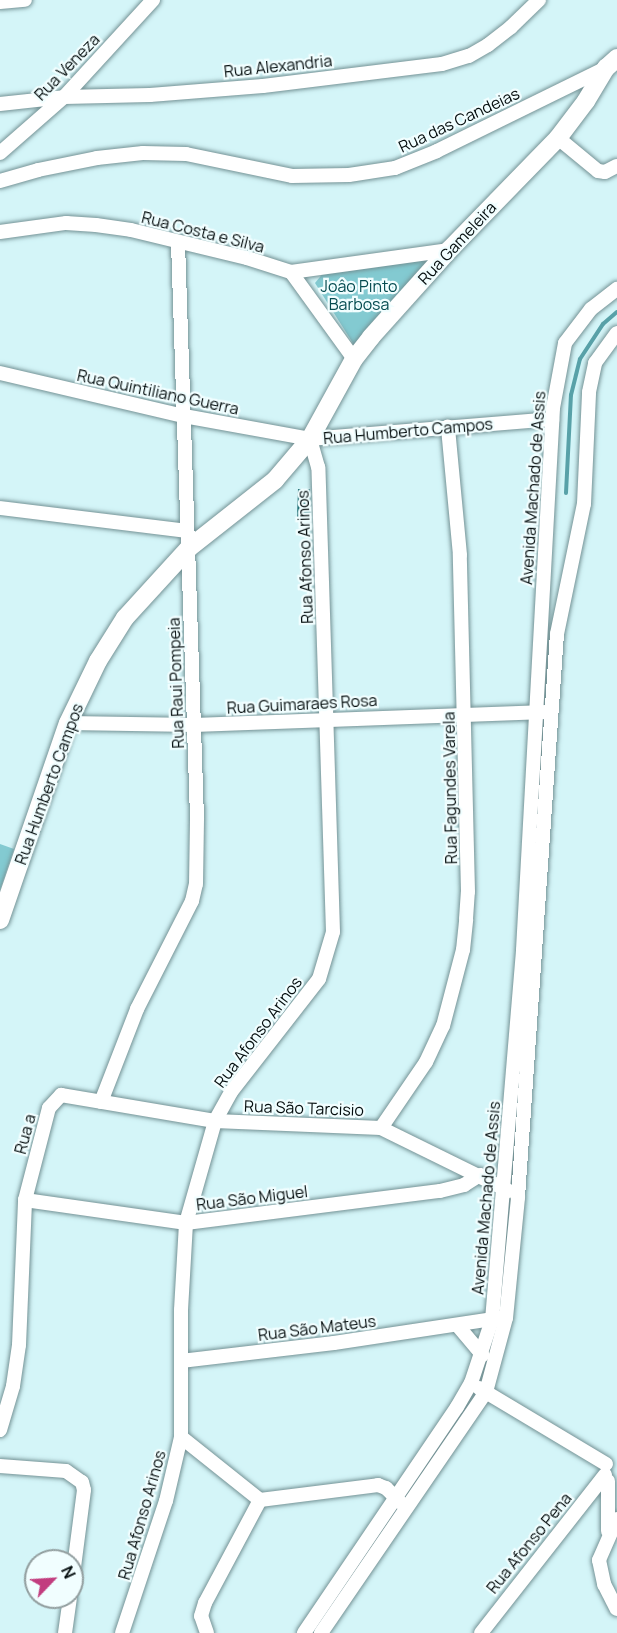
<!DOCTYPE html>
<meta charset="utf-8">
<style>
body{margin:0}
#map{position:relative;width:617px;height:1633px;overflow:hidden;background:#d4f5f8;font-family:Manrope,sans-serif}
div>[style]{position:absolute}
.green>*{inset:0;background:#83cad1}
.stream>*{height:4px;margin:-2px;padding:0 2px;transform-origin:2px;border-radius:2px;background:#58a1a8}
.building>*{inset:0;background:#206f75}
.roads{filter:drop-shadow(0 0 2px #749295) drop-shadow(0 0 2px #749295)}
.minor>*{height:14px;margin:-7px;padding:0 7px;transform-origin:7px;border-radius:7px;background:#fff}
.major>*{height:18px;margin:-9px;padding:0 9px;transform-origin:9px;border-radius:9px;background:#fff}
span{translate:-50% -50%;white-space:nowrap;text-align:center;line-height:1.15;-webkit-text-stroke:4.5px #f1feff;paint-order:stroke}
.street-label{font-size:16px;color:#040d0e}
.park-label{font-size:16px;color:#044b50}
.north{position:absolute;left:24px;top:1549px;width:60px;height:60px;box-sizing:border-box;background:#f1feff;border:2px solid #929e9f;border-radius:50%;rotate:65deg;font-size:16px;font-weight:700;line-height:24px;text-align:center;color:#040d0e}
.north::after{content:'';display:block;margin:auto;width:21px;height:27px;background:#c23d7f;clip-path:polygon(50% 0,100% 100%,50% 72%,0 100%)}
</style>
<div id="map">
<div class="green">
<i style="clip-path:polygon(438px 257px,354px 345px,315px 283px,324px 272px)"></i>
<i style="clip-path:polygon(0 844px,14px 849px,0 890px)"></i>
</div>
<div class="stream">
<i style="left:566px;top:493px;width:98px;rotate:-87.1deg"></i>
<i style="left:571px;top:395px;width:37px;rotate:-76deg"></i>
<i style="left:580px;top:359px;width:42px;rotate:-56.7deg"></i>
<i style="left:603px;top:324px;width:18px;rotate:-41deg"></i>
</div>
<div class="building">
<i style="clip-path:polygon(298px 489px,310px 489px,311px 517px,297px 517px)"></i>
</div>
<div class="roads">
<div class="minor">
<i style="left:0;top:2px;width:25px;rotate:-5deg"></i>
<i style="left:0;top:104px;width:64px;rotate:-6.2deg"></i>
<i style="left:64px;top:97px;width:86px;rotate:-1.3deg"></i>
<i style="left:150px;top:95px;width:113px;rotate:-4.6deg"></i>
<i style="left:263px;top:86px;width:180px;rotate:-7deg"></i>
<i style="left:442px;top:64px;width:28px;rotate:-17deg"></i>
<i style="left:469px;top:56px;width:22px;rotate:-30deg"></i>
<i style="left:488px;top:45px;width:29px;rotate:-38deg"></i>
<i style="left:511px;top:27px;width:39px;rotate:-44deg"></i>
<i style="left:558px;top:138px;width:52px;rotate:39.5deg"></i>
<i style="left:598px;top:171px;width:7px;rotate:8deg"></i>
<i style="left:605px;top:172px;width:13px;rotate:-27deg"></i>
<i style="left:0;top:153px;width:85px;rotate:-41.2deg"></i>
<i style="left:64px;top:97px;width:132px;rotate:-47.5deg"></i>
<i style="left:0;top:181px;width:40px;rotate:-16deg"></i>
<i style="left:38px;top:170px;width:60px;rotate:-11.5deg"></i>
<i style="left:97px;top:158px;width:46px;rotate:-6.2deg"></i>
<i style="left:143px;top:153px;width:43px;rotate:1.3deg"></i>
<i style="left:186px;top:154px;width:108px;rotate:11.7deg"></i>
<i style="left:292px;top:176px;width:57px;rotate:-1deg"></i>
<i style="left:349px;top:175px;width:47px;rotate:-8.7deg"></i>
<i style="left:395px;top:168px;width:45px;rotate:-22deg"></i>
<i style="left:437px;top:151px;width:188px;rotate:-26.2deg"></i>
<i style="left:0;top:232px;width:67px;rotate:-7.8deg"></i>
<i style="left:66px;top:223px;width:30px;rotate:4deg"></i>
<i style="left:96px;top:225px;width:35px;rotate:8deg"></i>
<i style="left:131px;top:230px;width:119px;rotate:13.6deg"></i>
<i style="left:247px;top:258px;width:46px;rotate:17.7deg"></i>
<i style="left:291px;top:272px;width:107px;rotate:54.1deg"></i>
<i style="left:291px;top:272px;width:160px;rotate:-7.9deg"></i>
<i style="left:0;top:373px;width:189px;rotate:13.2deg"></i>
<i style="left:184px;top:416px;width:128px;rotate:10.3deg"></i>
<i style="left:310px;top:439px;width:243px;rotate:-4.7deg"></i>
<i style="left:0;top:508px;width:188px;rotate:7deg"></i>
<i style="left:68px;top:723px;width:126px;rotate:0.9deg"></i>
<i style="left:194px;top:725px;width:352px;rotate:-2.1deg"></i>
<i style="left:101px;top:1102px;width:100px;rotate:-68.8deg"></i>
<i style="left:137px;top:1009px;width:121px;rotate:-63deg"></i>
<i style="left:192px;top:901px;width:17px;rotate:-77deg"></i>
<i style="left:196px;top:884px;width:66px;rotate:-89.1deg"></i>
<i style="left:197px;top:818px;width:575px;rotate:-91.89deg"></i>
<i style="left:381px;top:1128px;width:80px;rotate:-55.7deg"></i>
<i style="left:426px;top:1062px;width:40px;rotate:-65deg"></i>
<i style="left:443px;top:1026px;width:79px;rotate:-75.3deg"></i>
<i style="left:463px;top:950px;width:31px;rotate:-84deg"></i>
<i style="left:466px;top:919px;width:27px;rotate:-86deg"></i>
<i style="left:468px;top:892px;width:337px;rotate:-91.4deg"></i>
<i style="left:460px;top:555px;width:129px;rotate:-95.4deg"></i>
<i style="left:25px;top:1200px;width:163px;rotate:8.1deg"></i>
<i style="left:186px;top:1223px;width:256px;rotate:-7.2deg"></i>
<i style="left:440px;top:1191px;width:25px;rotate:-14deg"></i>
<i style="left:464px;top:1185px;width:19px;rotate:-32deg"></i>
<i style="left:458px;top:1326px;width:38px;rotate:50deg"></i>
<i style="left:181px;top:1361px;width:154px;rotate:-6.7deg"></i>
<i style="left:334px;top:1343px;width:168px;rotate:-8.6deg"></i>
<i style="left:479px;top:1388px;width:148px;rotate:30.9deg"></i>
<i style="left:0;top:1430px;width:46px;rotate:-73.5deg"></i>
<i style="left:13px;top:1386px;width:41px;rotate:-81.7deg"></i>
<i style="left:19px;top:1345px;width:145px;rotate:-87.6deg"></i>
<i style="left:25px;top:1200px;width:95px;rotate:-75.4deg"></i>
<i style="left:49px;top:1108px;width:18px;rotate:-47deg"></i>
<i style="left:61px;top:1095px;width:156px;rotate:9.6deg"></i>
<i style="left:215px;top:1121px;width:166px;rotate:2.4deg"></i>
<i style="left:381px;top:1128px;width:143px;rotate:26.2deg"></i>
<i style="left:181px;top:1437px;width:101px;rotate:38.6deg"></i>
<i style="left:260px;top:1500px;width:119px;rotate:-7.2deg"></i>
<i style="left:378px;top:1485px;width:9px;rotate:21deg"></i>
<i style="left:386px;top:1488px;width:21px;rotate:45deg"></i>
<i style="left:0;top:1466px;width:66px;rotate:4.3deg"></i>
<i style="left:66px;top:1471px;width:19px;rotate:35deg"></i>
<i style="left:82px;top:1482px;width:8px;rotate:76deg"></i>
<i style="left:84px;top:1490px;width:93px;rotate:97.4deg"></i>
<i style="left:608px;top:1481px;width:50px;rotate:90deg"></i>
<i style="left:617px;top:1519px;width:45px;rotate:113.7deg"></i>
<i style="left:599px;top:1560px;width:25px;rotate:78deg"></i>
<i style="left:604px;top:1584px;width:28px;rotate:63deg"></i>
<i style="left:65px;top:1633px;width:36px;rotate:-82deg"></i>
<i style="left:122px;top:1633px;width:139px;rotate:-71.6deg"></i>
<i style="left:166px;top:1501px;width:66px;rotate:-76.8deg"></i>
<i style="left:181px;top:1437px;width:127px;rotate:-90deg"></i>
<i style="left:181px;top:1310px;width:87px;rotate:-86.7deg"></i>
<i style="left:186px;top:1223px;width:106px;rotate:-74.1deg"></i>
<i style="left:215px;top:1121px;width:33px;rotate:-61deg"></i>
<i style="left:231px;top:1092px;width:143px;rotate:-52.1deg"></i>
<i style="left:319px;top:979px;width:49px;rotate:-73.4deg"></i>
<i style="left:333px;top:932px;width:465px;rotate:-91.8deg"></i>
<i style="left:318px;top:467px;width:29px;rotate:-106deg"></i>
<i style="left:207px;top:1633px;width:18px;rotate:-109deg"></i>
<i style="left:201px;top:1616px;width:14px;rotate:-73deg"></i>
<i style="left:205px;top:1603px;width:117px;rotate:-61.9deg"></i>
<i style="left:304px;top:1633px;width:273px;rotate:-55.9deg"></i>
<i style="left:457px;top:1407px;width:28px;rotate:-60deg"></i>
<i style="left:471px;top:1383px;width:66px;rotate:-71.6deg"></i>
<i style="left:492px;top:1320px;width:371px;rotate:-85.2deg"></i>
<i style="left:523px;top:950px;width:543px;rotate:-86.83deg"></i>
<i style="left:553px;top:408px;width:66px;rotate:-79.5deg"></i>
<i style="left:565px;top:343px;width:43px;rotate:-52.6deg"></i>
<i style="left:591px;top:309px;width:33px;rotate:-38deg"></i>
<i style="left:321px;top:1633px;width:292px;rotate:-55.6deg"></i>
<i style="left:486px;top:1392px;width:77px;rotate:-74.9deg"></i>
<i style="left:506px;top:1318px;width:122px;rotate:-84.3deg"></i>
<i style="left:518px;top:1197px;width:564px;rotate:-86.04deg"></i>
<i style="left:557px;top:634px;width:133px;rotate:-78.3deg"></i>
<i style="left:584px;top:504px;width:112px;rotate:-87.4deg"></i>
<i style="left:589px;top:392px;width:30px;rotate:-78deg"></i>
<i style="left:595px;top:363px;width:37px;rotate:-54deg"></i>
<i style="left:481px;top:1633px;width:201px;rotate:-51.9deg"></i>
</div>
<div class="major">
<i style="left:0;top:920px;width:208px;rotate:-71deg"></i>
<i style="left:68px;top:723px;width:69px;rotate:-64.2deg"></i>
<i style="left:98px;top:661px;width:51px;rotate:-57.9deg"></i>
<i style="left:125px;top:618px;width:95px;rotate:-47.6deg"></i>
<i style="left:189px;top:548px;width:110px;rotate:-38.3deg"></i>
<i style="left:275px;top:480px;width:54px;rotate:-49.5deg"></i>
<i style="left:310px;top:439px;width:91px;rotate:-61.2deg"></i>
<i style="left:354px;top:359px;width:28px;rotate:-52deg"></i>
<i style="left:371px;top:337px;width:117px;rotate:-48.1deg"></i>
<i style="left:449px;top:250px;width:156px;rotate:-45.8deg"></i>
<i style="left:558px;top:138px;width:46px;rotate:-52.9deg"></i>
<i style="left:586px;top:101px;width:39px;rotate:-59deg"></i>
<i style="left:606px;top:68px;width:15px;rotate:-42deg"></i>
</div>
</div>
<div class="street-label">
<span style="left:278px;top:66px;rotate:-6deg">Rua Alexandria</span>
<span style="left:67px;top:67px;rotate:-46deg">Rua Veneza</span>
<span style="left:459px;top:120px;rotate:-25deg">Rua das Candeias</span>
<span style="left:203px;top:232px;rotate:14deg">Rua Costa e Silva</span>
<span style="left:457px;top:243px;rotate:-47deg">Rua Gameleira</span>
<span style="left:158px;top:392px;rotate:12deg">Rua Quintiliano Guerra</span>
<span style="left:408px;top:431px;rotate:-5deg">Rua Humberto Campos</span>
<span style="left:533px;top:488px;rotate:-86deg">Avenida Machado de Assis</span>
<span style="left:305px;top:557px;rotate:-92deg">Rua Afonso Arinos</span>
<span style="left:176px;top:683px;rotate:-92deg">Rua Raui Pompeia</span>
<span style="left:302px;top:704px;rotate:-3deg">Rua Guimaraes Rosa</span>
<span style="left:49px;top:784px;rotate:-70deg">Rua Humberto Campos</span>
<span style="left:450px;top:788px;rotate:-91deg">Rua Fagundes Varela</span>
<span style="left:258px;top:1032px;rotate:-53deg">Rua Afonso Arinos</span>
<span style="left:304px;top:1108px;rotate:2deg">Rua São Tarcisio</span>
<span style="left:25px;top:1134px;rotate:-75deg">Rua a</span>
<span style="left:252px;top:1198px;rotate:-7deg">Rua São Miguel</span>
<span style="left:486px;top:1198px;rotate:-85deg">Avenida Machado de Assis</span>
<span style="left:317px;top:1328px;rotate:-7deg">Rua São Mateus</span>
<span style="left:142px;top:1515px;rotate:-74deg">Rua Afonso Arinos</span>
<span style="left:529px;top:1543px;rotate:-51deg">Rua Afonso Pena</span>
</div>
<div class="park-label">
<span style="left:359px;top:295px">Joâo Pinto<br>Barbosa</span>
</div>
<div class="north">N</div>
</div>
